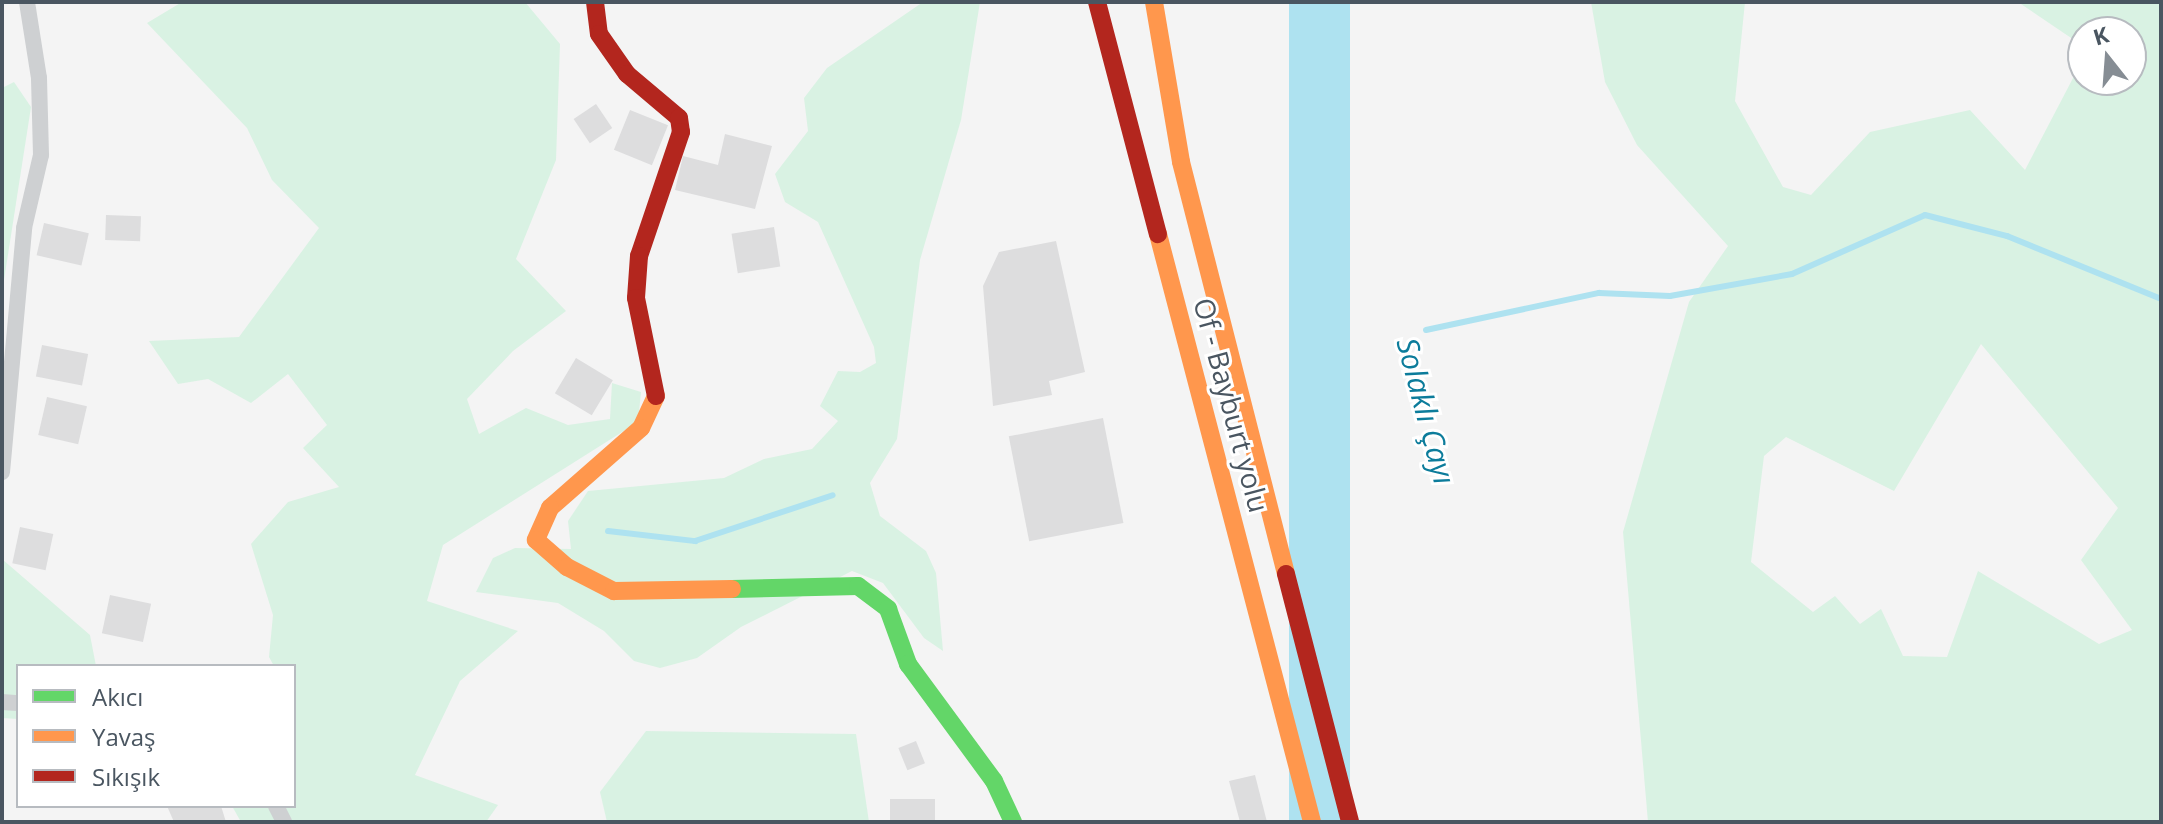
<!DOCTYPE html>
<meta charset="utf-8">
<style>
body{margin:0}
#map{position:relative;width:2163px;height:824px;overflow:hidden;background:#f4f4f4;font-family:"Open Sans",sans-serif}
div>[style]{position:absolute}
.green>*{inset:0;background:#d9f2e3}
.water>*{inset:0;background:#aee2f0;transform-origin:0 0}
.stream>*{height:6px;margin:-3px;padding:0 3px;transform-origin:3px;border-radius:3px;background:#aee2f0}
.building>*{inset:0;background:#ddddde;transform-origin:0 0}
.street>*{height:16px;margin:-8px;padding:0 8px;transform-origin:8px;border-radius:8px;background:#ced0d2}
.fast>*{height:18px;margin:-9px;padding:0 9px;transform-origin:9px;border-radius:9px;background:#63d668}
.slow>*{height:18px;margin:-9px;padding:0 9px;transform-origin:9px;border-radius:9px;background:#ff974d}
.jam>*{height:18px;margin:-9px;padding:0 9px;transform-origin:9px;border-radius:9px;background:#b3261e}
span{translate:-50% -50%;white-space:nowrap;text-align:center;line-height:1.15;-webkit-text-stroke:6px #fff;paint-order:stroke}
.street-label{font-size:28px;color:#4a5661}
.water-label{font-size:30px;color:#0c7c9b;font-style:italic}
.frame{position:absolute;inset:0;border:4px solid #4a5661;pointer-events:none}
.legend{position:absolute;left:16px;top:664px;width:280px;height:144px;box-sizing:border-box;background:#fff;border:2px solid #b7bbc0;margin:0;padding:10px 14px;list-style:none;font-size:24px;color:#4a5661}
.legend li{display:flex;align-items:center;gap:16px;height:40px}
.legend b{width:40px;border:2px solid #b7bbc0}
.north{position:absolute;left:2067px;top:16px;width:80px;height:80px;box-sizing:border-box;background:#fff;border:2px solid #b7bbc0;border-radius:50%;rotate:343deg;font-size:22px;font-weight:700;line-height:32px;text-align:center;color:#4a5661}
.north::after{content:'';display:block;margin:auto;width:28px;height:36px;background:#868d94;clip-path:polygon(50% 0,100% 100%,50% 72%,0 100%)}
</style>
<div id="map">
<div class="green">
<i style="clip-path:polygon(182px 2px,525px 2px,560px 44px,556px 160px,516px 259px,566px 311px,513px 351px,467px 399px,479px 434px,526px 408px,568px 425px,610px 419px,612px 383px,641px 392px,638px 422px,443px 545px,427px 601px,518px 631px,460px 681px,415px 775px,498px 805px,486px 822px,241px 822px,232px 806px,294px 806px,294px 666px,274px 666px,269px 657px,273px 615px,251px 544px,288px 502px,339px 487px,303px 448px,327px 425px,288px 374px,251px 403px,208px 379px,178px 384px,149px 341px,239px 337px,319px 228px,272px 180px,247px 128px,147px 23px)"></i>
<i style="clip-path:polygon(923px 2px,980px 2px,961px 120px,920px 260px,897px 439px,870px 483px,880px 516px,926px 551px,936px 573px,943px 651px,924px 638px,883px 583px,852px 571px,741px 627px,697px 658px,660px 668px,634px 661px,604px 631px,558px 603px,476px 592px,493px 558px,515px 548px,571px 549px,568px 521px,588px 491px,724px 478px,764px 459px,812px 449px,838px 421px,820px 406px,838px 371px,860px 372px,876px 363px,874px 347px,818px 222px,785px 202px,775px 174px,808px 131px,804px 98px,827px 68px)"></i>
<i style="clip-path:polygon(evenodd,1591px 2px,1745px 2px,1735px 101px,1783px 187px,1811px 195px,1870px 132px,1970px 110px,2025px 170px,2083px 59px,2083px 80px,2131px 80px,2131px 32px,2083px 32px,2083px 46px,2018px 2px,2161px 2px,2161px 822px,1648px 822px,1623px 532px,1689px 302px,1728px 246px,1637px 145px,1605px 82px,1591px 2px,1981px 344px,2118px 508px,2081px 560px,2132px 630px,2099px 644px,1978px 571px,1947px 657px,1903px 656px,1881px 609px,1860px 624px,1835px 596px,1813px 612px,1751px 562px,1764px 456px,1786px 437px,1894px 491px,1981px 344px)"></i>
<i style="clip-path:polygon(14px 82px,31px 107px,2px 293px,2px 88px)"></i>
<i style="clip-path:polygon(2px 559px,90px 635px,96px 666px,18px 666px,18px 719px,2px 718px)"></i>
<i style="clip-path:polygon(646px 731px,856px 734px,869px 822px,607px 822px,600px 792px)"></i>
</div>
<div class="water">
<i style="left:1289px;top:2px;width:61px;height:845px"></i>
</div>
<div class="stream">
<i style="left:1426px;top:330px;width:177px;rotate:-12.1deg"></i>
<i style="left:1599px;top:293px;width:71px;rotate:2.4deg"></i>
<i style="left:1670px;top:296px;width:124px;rotate:-10.2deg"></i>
<i style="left:1792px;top:274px;width:145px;rotate:-23.9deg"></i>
<i style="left:1925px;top:215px;width:85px;rotate:14.4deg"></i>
<i style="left:2007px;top:236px;width:166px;rotate:22.2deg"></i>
<i style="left:608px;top:531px;width:88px;rotate:6.6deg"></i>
<i style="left:695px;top:541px;width:145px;rotate:-18.4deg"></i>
</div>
<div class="building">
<i style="left:596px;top:104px;width:29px;height:27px;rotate:56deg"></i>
<i style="left:630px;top:110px;width:41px;height:43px;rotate:22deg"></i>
<i style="clip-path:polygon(725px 134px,772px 146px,755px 209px,675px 190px,683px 156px,718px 165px)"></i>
<i style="left:106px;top:215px;width:35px;height:25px;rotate:2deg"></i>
<i style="left:44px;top:223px;width:46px;height:33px;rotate:13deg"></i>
<i style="left:774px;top:227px;width:40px;height:43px;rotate:81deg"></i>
<i style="clip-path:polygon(1056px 241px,1085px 372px,1049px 381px,1052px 395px,993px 406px,983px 286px,999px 252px)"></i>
<i style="left:42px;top:345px;width:47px;height:32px;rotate:11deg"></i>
<i style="left:576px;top:358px;width:43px;height:41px;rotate:31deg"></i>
<i style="left:47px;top:397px;width:41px;height:39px;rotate:13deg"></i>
<i style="left:1103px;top:418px;width:107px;height:96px;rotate:79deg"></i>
<i style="left:20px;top:527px;width:34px;height:37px;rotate:12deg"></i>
<i style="left:110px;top:595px;width:42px;height:39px;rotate:12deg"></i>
<i style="left:916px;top:741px;width:24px;height:19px;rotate:68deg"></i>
<i style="clip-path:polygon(1255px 775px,1267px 822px,1240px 822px,1229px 781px)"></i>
<i style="left:935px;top:799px;width:23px;height:45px;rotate:90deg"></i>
<i style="clip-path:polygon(167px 806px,221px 806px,226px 822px,174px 822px)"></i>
</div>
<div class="street">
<i style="left:2px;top:472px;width:245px;rotate:-84.8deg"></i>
<i style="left:24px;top:228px;width:75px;rotate:-76.9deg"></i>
<i style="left:41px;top:155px;width:77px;rotate:-91.5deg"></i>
<i style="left:39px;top:78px;width:77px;rotate:-99deg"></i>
<i style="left:2px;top:702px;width:16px;rotate:4deg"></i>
<i style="left:276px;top:806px;width:18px;rotate:63deg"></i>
</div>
<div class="fast">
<i style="left:732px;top:589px;width:126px;rotate:-1.4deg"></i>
<i style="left:858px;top:586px;width:38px;rotate:37deg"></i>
<i style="left:888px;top:609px;width:59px;rotate:70deg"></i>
<i style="left:908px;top:664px;width:145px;rotate:53.7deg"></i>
<i style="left:994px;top:781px;width:45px;rotate:65.1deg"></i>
</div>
<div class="slow">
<i style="left:1154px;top:2px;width:162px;rotate:80.4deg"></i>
<i style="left:1181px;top:162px;width:425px;rotate:75.7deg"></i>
<i style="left:1158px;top:234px;width:608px;rotate:75.32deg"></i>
<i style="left:656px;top:396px;width:35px;rotate:115deg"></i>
<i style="left:641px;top:428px;width:121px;rotate:138.7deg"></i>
<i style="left:550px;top:508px;width:35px;rotate:114deg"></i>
<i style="left:536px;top:540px;width:41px;rotate:41.1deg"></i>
<i style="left:567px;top:567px;width:53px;rotate:27.1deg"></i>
<i style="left:614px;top:591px;width:118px;rotate:-1deg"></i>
</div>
<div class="jam">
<i style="left:595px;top:2px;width:32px;rotate:83deg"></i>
<i style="left:599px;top:34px;width:49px;rotate:55deg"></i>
<i style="left:627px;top:74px;width:68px;rotate:40.2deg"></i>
<i style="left:679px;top:118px;width:14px;rotate:82deg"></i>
<i style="left:681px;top:132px;width:131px;rotate:108.7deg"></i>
<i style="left:639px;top:256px;width:42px;rotate:94.1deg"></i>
<i style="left:636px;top:298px;width:100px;rotate:78.5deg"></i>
<i style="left:1097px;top:2px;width:240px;rotate:75.3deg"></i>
<i style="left:1286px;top:574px;width:256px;rotate:75.5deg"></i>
</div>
<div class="street-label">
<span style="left:1232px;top:405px;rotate:75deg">Of - Bayburt yolu</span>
</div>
<div class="water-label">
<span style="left:1426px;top:411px;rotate:75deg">Solaklı Çayı</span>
</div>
<div class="frame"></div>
<ul class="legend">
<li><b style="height:10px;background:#63d668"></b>Akıcı</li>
<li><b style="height:10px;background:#ff974d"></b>Yavaş</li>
<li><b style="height:10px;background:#b3261e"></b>Sıkışık</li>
</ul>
<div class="north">K</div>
</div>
